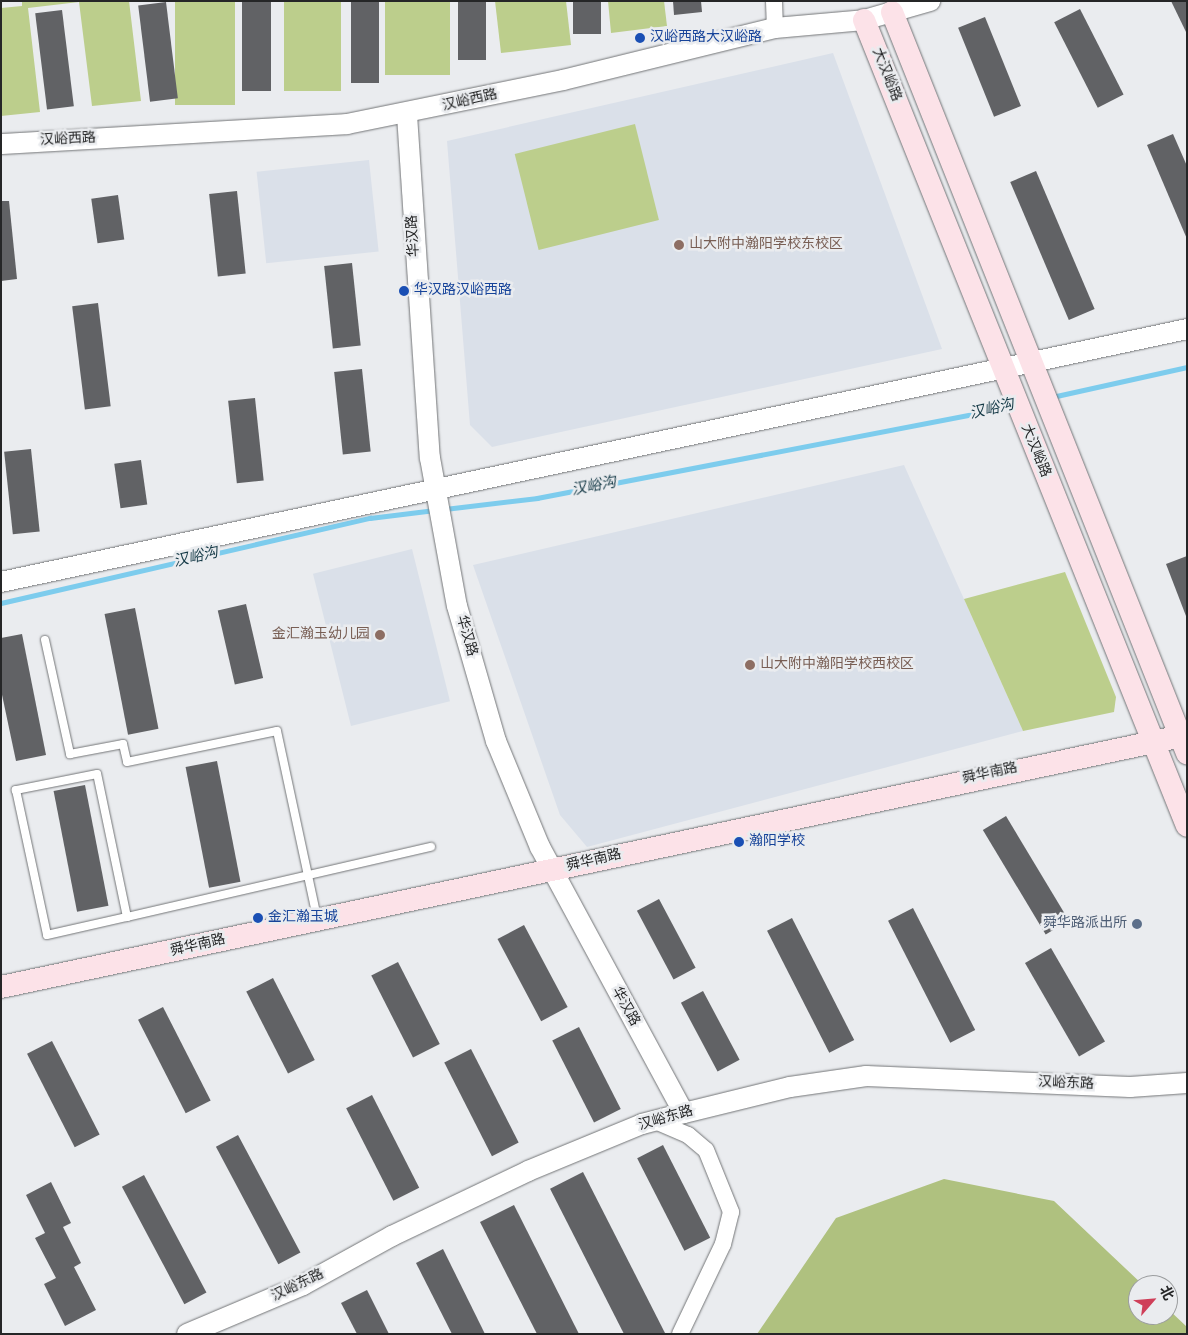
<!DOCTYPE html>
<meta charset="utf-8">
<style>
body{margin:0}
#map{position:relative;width:1188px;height:1335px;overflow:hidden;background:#eaecef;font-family:Overpass,"Noto Sans SC",sans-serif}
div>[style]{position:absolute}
.built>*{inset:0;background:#dae0e9;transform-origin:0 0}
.green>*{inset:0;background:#bcce8c;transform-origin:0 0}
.forest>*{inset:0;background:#afc17f}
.stream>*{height:4.5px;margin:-2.25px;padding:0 2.25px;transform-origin:2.25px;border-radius:2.25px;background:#7dcced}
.building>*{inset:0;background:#616265;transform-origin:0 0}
.roads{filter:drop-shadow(0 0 1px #737577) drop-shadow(0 0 1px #737577)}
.service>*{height:8px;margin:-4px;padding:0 4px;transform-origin:4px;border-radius:4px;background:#fff}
.minor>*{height:16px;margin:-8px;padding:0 8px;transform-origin:8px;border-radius:8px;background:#fff}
.tertiary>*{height:20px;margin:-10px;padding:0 10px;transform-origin:10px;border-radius:10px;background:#fff}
.secondary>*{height:22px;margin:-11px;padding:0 11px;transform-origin:11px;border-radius:11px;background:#fce2e8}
.dots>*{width:14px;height:14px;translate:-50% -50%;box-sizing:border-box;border:2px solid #eaecef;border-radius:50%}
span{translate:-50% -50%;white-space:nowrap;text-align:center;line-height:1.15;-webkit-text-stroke:5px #eaecef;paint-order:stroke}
.transit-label{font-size:14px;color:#164399}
.left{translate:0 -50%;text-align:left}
.street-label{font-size:14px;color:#252627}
.education-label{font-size:14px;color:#785e54}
.right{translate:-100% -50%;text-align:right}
.service-label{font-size:14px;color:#4e5e75}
.water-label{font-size:15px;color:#143946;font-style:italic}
.frame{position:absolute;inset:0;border:2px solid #252627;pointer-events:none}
.north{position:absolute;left:1128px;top:1275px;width:50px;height:50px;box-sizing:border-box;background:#eaecef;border:1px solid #9b9d9f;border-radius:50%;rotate:63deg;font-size:14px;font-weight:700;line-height:20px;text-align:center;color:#252627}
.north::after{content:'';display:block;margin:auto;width:18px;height:22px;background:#cf3f59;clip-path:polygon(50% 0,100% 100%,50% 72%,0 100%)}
</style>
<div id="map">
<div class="built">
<i style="clip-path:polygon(833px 53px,942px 349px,492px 447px,470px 425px,447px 141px)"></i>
<i style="left:369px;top:160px;width:92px;height:113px;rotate:84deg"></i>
<i style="clip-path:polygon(904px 465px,1023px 731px,587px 847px,560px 815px,473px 565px)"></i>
<i style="left:412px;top:549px;width:157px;height:102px;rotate:76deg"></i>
</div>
<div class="green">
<i style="clip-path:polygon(22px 1px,129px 1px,141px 101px,92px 106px,79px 2px,28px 8px,40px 112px,1px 116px,1px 8px,22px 6px)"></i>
<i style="left:175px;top:1px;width:60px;height:104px"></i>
<i style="left:284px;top:1px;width:57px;height:90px"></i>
<i style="left:385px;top:1px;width:65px;height:74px"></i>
<i style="clip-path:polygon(495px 1px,566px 1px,571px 45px,501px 53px)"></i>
<i style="clip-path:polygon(608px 1px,664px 1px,667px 26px,611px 33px)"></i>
<i style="left:635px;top:124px;width:99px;height:124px;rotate:76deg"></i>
<i style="clip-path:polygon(1065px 572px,1116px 697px,1114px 712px,1023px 731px,964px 599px)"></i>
</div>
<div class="forest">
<i style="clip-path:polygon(944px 1179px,1054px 1201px,1143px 1285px,1138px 1285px,1138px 1315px,1168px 1315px,1168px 1309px,1187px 1327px,1187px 1334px,757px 1334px,836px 1218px)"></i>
</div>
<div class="stream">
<i style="left:1052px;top:397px;width:138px;rotate:-12.5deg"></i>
<i style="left:445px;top:509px;width:93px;rotate:-6.8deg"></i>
<i style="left:537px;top:498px;width:485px;rotate:-10.9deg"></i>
<i style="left:1px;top:603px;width:379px;rotate:-13deg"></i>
<i style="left:370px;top:518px;width:65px;rotate:-7deg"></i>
</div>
<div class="building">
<i style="left:242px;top:1px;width:29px;height:90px"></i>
<i style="left:351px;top:1px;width:28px;height:82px"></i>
<i style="left:458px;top:1px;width:28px;height:59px"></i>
<i style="left:573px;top:1px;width:28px;height:33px"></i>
<i style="clip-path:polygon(673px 1px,701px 1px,702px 12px,674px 15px)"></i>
<i style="clip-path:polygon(1171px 1px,1187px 1px,1187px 34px)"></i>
<i style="left:166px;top:2px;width:97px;height:28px;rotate:83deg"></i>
<i style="left:1080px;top:9px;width:96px;height:29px;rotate:63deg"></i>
<i style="left:62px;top:10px;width:97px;height:27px;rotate:83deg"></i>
<i style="left:985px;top:17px;width:96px;height:29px;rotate:68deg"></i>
<i style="clip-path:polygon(1173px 134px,1187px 166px,1187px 239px,1147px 145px)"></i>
<i style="left:1036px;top:171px;width:150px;height:28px;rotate:67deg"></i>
<i style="left:237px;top:191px;width:83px;height:28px;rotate:84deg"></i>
<i style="left:118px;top:195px;width:45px;height:27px;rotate:82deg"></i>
<i style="clip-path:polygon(1px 201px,9px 201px,17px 279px,1px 281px)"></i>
<i style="left:352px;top:263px;width:83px;height:28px;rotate:84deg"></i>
<i style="left:98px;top:303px;width:104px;height:26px;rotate:83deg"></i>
<i style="left:362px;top:369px;width:83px;height:28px;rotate:84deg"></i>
<i style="left:255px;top:398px;width:83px;height:27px;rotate:84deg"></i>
<i style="left:31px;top:449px;width:83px;height:27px;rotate:84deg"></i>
<i style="left:141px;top:460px;width:45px;height:27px;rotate:82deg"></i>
<i style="clip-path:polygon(1187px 556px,1187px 616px,1186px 616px,1166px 564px)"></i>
<i style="left:246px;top:604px;width:76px;height:29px;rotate:77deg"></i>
<i style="left:135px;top:608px;width:123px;height:31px;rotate:79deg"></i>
<i style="clip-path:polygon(22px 634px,46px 755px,16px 761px,1px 690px,1px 638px)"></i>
<i style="left:217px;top:761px;width:123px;height:32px;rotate:79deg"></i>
<i style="left:85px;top:785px;width:123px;height:32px;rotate:79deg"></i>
<i style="left:1006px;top:816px;width:122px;height:27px;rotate:59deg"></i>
<i style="left:659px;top:899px;width:78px;height:25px;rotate:62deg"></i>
<i style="left:913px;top:908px;width:137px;height:28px;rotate:63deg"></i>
<i style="left:792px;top:918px;width:137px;height:28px;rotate:63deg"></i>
<i style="left:524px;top:925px;width:93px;height:30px;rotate:62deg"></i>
<i style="left:1051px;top:948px;width:108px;height:30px;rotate:60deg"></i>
<i style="left:398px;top:962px;width:92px;height:30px;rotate:63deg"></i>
<i style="left:273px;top:978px;width:92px;height:30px;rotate:63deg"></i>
<i style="left:703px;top:991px;width:78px;height:25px;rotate:62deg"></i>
<i style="left:163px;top:1007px;width:105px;height:28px;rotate:63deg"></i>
<i style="left:579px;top:1027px;width:92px;height:30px;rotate:63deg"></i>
<i style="left:52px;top:1041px;width:105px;height:28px;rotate:63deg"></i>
<i style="left:471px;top:1049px;width:105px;height:30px;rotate:63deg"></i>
<i style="left:372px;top:1095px;width:104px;height:29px;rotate:63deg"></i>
<i style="left:238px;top:1135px;width:133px;height:25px;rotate:62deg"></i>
<i style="left:663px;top:1145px;width:104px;height:29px;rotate:63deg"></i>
<i style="left:583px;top:1172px;width:182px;height:37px;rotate:63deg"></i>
<i style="left:144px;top:1175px;width:133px;height:25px;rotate:62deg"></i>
<i style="clip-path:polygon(51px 1182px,71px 1223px,63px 1227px,81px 1263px,74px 1267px,96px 1310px,65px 1326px,44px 1284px,56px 1278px,35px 1238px,45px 1233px,26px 1195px)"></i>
<i style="clip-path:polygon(514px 1205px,579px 1334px,537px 1334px,480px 1222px)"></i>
<i style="clip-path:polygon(443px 1249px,485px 1334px,452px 1334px,416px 1263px)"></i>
<i style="clip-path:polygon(367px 1290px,389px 1334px,357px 1334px,341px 1303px)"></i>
</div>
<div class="roads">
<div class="service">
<i style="left:45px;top:640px;width:117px;rotate:77.6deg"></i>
<i style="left:70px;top:754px;width:54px;rotate:-10.7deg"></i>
<i style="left:123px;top:744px;width:18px;rotate:77deg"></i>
<i style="left:127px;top:762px;width:153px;rotate:-11.7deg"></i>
<i style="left:277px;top:731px;width:190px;rotate:77.9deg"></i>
<i style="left:127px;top:917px;width:146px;rotate:-101.8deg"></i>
<i style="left:97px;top:774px;width:83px;rotate:168.8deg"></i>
<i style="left:16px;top:790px;width:148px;rotate:77.9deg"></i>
<i style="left:47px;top:935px;width:82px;rotate:-12.7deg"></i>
<i style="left:127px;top:917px;width:312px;rotate:-13deg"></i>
</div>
<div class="minor">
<i style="left:774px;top:1px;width:27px;rotate:88deg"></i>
<i style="left:655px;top:1121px;width:36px;rotate:23deg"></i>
<i style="left:688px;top:1135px;width:23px;rotate:40deg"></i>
<i style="left:706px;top:1150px;width:67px;rotate:68deg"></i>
<i style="left:731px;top:1212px;width:33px;rotate:104deg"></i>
<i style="left:723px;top:1244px;width:100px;rotate:115.5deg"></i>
</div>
<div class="tertiary">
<i style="left:407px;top:115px;width:344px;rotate:86.2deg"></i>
<i style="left:430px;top:458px;width:150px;rotate:79.7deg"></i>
<i style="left:457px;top:606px;width:141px;rotate:73.9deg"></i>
<i style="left:496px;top:741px;width:115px;rotate:67.5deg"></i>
<i style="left:540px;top:847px;width:302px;rotate:61.6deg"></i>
<i style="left:1px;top:144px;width:347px;rotate:-3.3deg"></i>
<i style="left:347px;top:124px;width:220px;rotate:-11.5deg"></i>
<i style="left:563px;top:80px;width:218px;rotate:-13.8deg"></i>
<i style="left:775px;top:28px;width:89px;rotate:-5.1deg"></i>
<i style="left:864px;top:20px;width:69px;rotate:-16.1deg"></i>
<i style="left:1px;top:582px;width:1213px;rotate:-12.04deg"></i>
<i style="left:187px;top:1334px;width:126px;rotate:-22.9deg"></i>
<i style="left:303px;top:1285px;width:102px;rotate:-28.8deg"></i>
<i style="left:392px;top:1236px;width:151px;rotate:-25.5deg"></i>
<i style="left:528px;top:1171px;width:123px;rotate:-22.4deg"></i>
<i style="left:642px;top:1124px;width:43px;rotate:-14.7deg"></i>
<i style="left:684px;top:1113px;width:109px;rotate:-13.8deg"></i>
<i style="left:790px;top:1087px;width:77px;rotate:-8.2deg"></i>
<i style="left:866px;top:1076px;width:264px;rotate:2.4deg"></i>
<i style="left:1130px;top:1087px;width:57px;rotate:-4deg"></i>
</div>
<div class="secondary">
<i style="left:892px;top:12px;width:798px;rotate:68.29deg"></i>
<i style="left:864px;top:20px;width:868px;rotate:68.16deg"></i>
<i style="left:1px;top:987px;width:1212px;rotate:-12deg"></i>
</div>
</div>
<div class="dots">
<i style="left:640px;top:38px;background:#1a4fb4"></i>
<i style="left:679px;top:245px;background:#8d6e63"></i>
<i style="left:404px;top:291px;background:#1a4fb4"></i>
<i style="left:380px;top:635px;background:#8d6e63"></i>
<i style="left:750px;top:665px;background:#8d6e63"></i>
<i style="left:739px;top:842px;background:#1a4fb4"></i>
<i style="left:258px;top:918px;background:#1a4fb4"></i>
<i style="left:1137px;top:924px;background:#5c6f8a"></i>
</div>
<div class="transit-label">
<span class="left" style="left:650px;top:38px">汉峪西路大汉峪路</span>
<span class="left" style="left:414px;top:291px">华汉路汉峪西路</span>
<span class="left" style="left:749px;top:842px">瀚阳学校</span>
<span class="left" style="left:268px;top:918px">金汇瀚玉城</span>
</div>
<div class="street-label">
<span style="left:886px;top:75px;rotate:68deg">大汉峪路</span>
<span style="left:470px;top:101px;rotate:-13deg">汉峪西路</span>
<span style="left:68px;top:140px;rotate:-3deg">汉峪西路</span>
<span style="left:414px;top:236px;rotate:-93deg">华汉路</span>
<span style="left:1035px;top:451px;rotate:68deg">大汉峪路</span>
<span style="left:466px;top:636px;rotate:74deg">华汉路</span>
<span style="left:990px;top:774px;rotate:-12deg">舜华南路</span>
<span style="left:594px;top:861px;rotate:-13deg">舜华南路</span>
<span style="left:198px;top:946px;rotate:-13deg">舜华南路</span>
<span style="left:625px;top:1007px;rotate:61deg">华汉路</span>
<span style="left:1066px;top:1084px;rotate:2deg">汉峪东路</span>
<span style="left:666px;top:1119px;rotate:-16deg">汉峪东路</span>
<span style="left:298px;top:1286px;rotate:-26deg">汉峪东路</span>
</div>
<div class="education-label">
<span class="left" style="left:689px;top:245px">山大附中瀚阳学校东校区</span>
<span class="right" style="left:370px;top:635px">金汇瀚玉幼儿园</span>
<span class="left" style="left:760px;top:665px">山大附中瀚阳学校西校区</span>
</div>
<div class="service-label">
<span class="right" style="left:1127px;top:924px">舜华路派出所</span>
</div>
<div class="water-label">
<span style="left:992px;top:410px;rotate:-13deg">汉峪沟</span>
<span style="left:594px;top:487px;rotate:-11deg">汉峪沟</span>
<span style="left:196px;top:558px;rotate:-13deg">汉峪沟</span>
</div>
<div class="frame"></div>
<div class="north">北</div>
</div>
